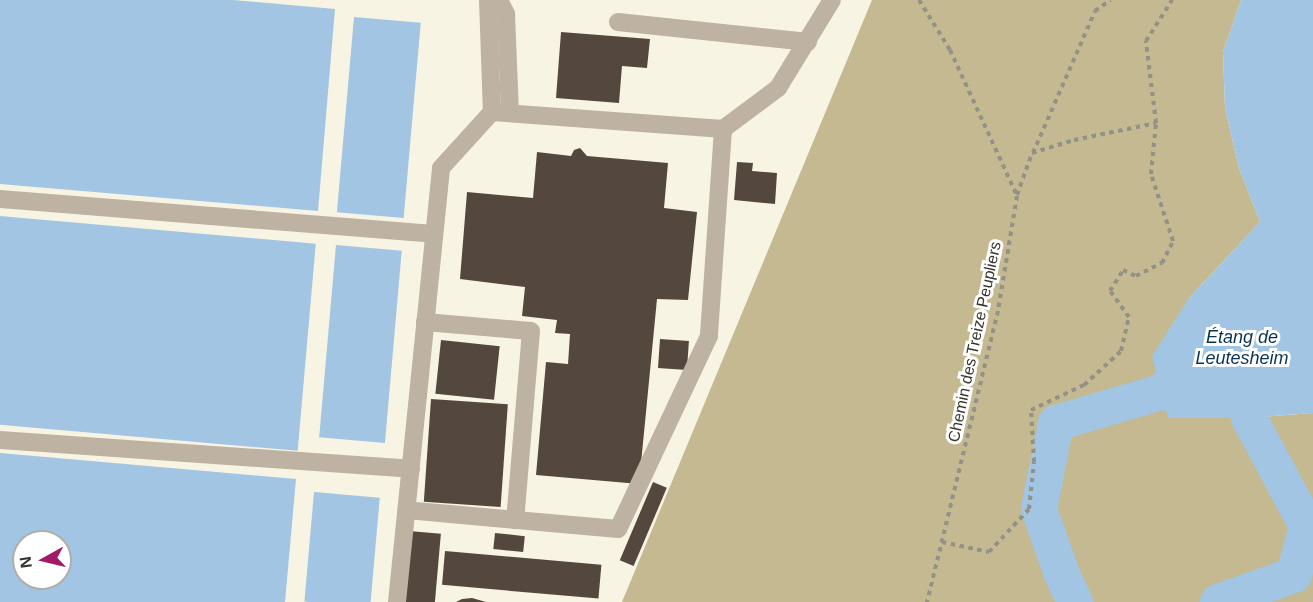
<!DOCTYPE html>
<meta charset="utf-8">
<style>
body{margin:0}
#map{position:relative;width:1313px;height:602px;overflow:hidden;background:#f8f4e3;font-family:Arial,sans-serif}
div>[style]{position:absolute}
.forest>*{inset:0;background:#c4b990}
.water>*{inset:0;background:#a2c5e3;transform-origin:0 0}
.river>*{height:36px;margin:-18px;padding:0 18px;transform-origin:18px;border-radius:18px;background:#a2c5e3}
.building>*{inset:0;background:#54483e;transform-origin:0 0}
.path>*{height:4px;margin-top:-2px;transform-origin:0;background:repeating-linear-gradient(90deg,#949186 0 4.5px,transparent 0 9px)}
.minor>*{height:18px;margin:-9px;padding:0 9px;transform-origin:9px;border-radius:9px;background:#beb2a3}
span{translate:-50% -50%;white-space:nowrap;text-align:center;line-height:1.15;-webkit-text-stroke:6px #fff;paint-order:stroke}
.street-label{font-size:16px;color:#36342e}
.water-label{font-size:18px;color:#093351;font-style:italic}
.north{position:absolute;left:12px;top:530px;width:60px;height:60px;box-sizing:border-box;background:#fff;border:2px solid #afaeab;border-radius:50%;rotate:262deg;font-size:16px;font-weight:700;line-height:24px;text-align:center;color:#36342e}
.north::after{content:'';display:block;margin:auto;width:21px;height:27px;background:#a11a67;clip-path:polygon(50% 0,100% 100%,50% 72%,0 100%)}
</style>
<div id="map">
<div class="forest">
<i style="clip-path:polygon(872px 0,1241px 0,1223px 52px,1225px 108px,1239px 168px,1260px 222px,1189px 298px,1169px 418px,1249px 418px,1313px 413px,1313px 602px,622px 602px)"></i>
</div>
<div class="water">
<i style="clip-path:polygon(0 0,233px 0,335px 9px,318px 211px,0 184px)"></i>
<i style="clip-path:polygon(1241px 0,1313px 0,1313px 413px,1249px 418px,1168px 418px,1152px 356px,1189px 298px,1260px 222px,1239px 168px,1225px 108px,1223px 52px)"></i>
<i style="left:354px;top:17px;width:67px;height:196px;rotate:5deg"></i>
<i style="left:0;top:216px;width:317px;height:208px;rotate:5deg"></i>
<i style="left:336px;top:245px;width:66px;height:193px;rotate:5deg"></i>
<i style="clip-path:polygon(evenodd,0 453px,296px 479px,285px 602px,0 602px,0 453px,24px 542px,60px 542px,60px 578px,24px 578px,24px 542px)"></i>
<i style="left:314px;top:492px;width:66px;height:110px;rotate:5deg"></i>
</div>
<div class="river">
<i style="left:1075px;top:602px;width:31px;rotate:-115deg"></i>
<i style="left:1062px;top:574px;width:69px;rotate:-109.5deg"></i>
<i style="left:1039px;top:509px;width:88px;rotate:-78.8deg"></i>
<i style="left:1056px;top:423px;width:109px;rotate:-16.4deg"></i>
<i style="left:1161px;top:392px;width:50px;rotate:-43.4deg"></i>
<i style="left:1218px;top:602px;width:81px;rotate:-19.6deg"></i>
<i style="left:1294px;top:575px;width:51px;rotate:-75.1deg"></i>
<i style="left:1307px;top:526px;width:123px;rotate:-118.2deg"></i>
<i style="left:1249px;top:418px;width:50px;rotate:-79.6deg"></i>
</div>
<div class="building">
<i style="clip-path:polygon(561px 32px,650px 39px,647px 68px,622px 66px,619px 103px,556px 98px)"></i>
<i style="clip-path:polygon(580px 148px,587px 156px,668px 163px,664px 208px,697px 212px,688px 300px,657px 299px,639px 484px,536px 475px,546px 362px,568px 364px,570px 334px,555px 333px,557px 320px,522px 316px,525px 287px,460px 279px,467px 192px,533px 198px,537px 152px,571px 156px,574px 150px)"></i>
<i style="clip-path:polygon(737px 162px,753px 163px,752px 171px,777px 173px,775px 204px,734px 200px)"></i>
<i style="left:660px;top:339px;width:29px;height:29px;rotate:4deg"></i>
<i style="left:441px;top:340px;width:59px;height:54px;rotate:6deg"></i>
<i style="left:431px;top:399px;width:77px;height:103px;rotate:4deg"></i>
<i style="left:653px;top:482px;width:15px;height:85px;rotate:23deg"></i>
<i style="left:409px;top:531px;width:32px;height:71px;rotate:5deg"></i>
<i style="left:495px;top:533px;width:30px;height:16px;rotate:6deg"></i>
<i style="left:445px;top:551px;width:157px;height:34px;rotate:5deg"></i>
<i style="clip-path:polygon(472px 598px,486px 602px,456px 602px,462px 599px)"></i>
</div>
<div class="path">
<i style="left:919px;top:0;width:59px;rotate:58.2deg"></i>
<i style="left:950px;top:50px;width:161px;rotate:65.3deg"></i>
<i style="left:1017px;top:196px;width:117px;rotate:99.4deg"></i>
<i style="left:998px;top:311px;width:300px;rotate:103.7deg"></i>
<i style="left:1033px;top:153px;width:155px;rotate:-66.4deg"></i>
<i style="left:1095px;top:11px;width:19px;rotate:-35deg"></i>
<i style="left:1017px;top:195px;width:45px;rotate:-70.3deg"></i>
<i style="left:1032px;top:153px;width:44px;rotate:-17.2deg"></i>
<i style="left:1074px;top:140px;width:84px;rotate:-11.7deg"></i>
<i style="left:1156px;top:123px;width:83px;rotate:-97deg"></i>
<i style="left:1146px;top:41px;width:49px;rotate:-57.6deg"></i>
<i style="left:942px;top:542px;width:48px;rotate:12deg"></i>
<i style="left:989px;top:552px;width:59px;rotate:-47.1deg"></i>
<i style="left:1029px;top:509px;width:47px;rotate:-83.9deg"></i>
<i style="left:1034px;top:462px;width:52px;rotate:-93.3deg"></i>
<i style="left:1031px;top:410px;width:59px;rotate:-25.3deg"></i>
<i style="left:1084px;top:385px;width:50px;rotate:-42.6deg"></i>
<i style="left:1121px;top:351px;width:35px;rotate:-77deg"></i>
<i style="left:1129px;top:317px;width:32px;rotate:-126deg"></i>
<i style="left:1110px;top:291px;width:25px;rotate:-58deg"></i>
<i style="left:1123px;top:270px;width:14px;rotate:25deg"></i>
<i style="left:1136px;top:276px;width:29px;rotate:-27deg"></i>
<i style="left:1162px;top:263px;width:25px;rotate:-63deg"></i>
<i style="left:1173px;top:241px;width:71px;rotate:-108.2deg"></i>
<i style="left:1151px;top:174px;width:51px;rotate:-84.4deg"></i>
</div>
<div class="minor">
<i style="left:488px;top:0;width:112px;rotate:88deg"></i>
<i style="left:499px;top:0;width:16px;rotate:63deg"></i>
<i style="left:506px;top:14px;width:99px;rotate:87.7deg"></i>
<i style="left:618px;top:22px;width:191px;rotate:6deg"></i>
<i style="left:723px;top:129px;width:69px;rotate:-36.7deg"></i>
<i style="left:778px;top:88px;width:103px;rotate:-58.5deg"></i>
<i style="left:0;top:199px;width:435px;rotate:4.6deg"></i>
<i style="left:425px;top:322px;width:106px;rotate:4.9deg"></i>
<i style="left:531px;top:331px;width:190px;rotate:94.8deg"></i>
<i style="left:0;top:440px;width:412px;rotate:4deg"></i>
<i style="left:397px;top:602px;width:436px;rotate:-84.2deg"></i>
<i style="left:441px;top:168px;width:76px;rotate:-47.7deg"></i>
<i style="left:492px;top:112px;width:232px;rotate:4.2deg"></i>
<i style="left:723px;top:129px;width:207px;rotate:93.9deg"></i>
<i style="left:709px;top:336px;width:213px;rotate:115.2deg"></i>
<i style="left:618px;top:529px;width:212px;rotate:-174.9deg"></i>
</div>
<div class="street-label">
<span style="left:975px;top:342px;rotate:-78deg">Chemin des Treize Peupliers</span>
</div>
<div class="water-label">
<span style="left:1242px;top:348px">Étang de<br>Leutesheim</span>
</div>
<div class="north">N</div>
</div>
